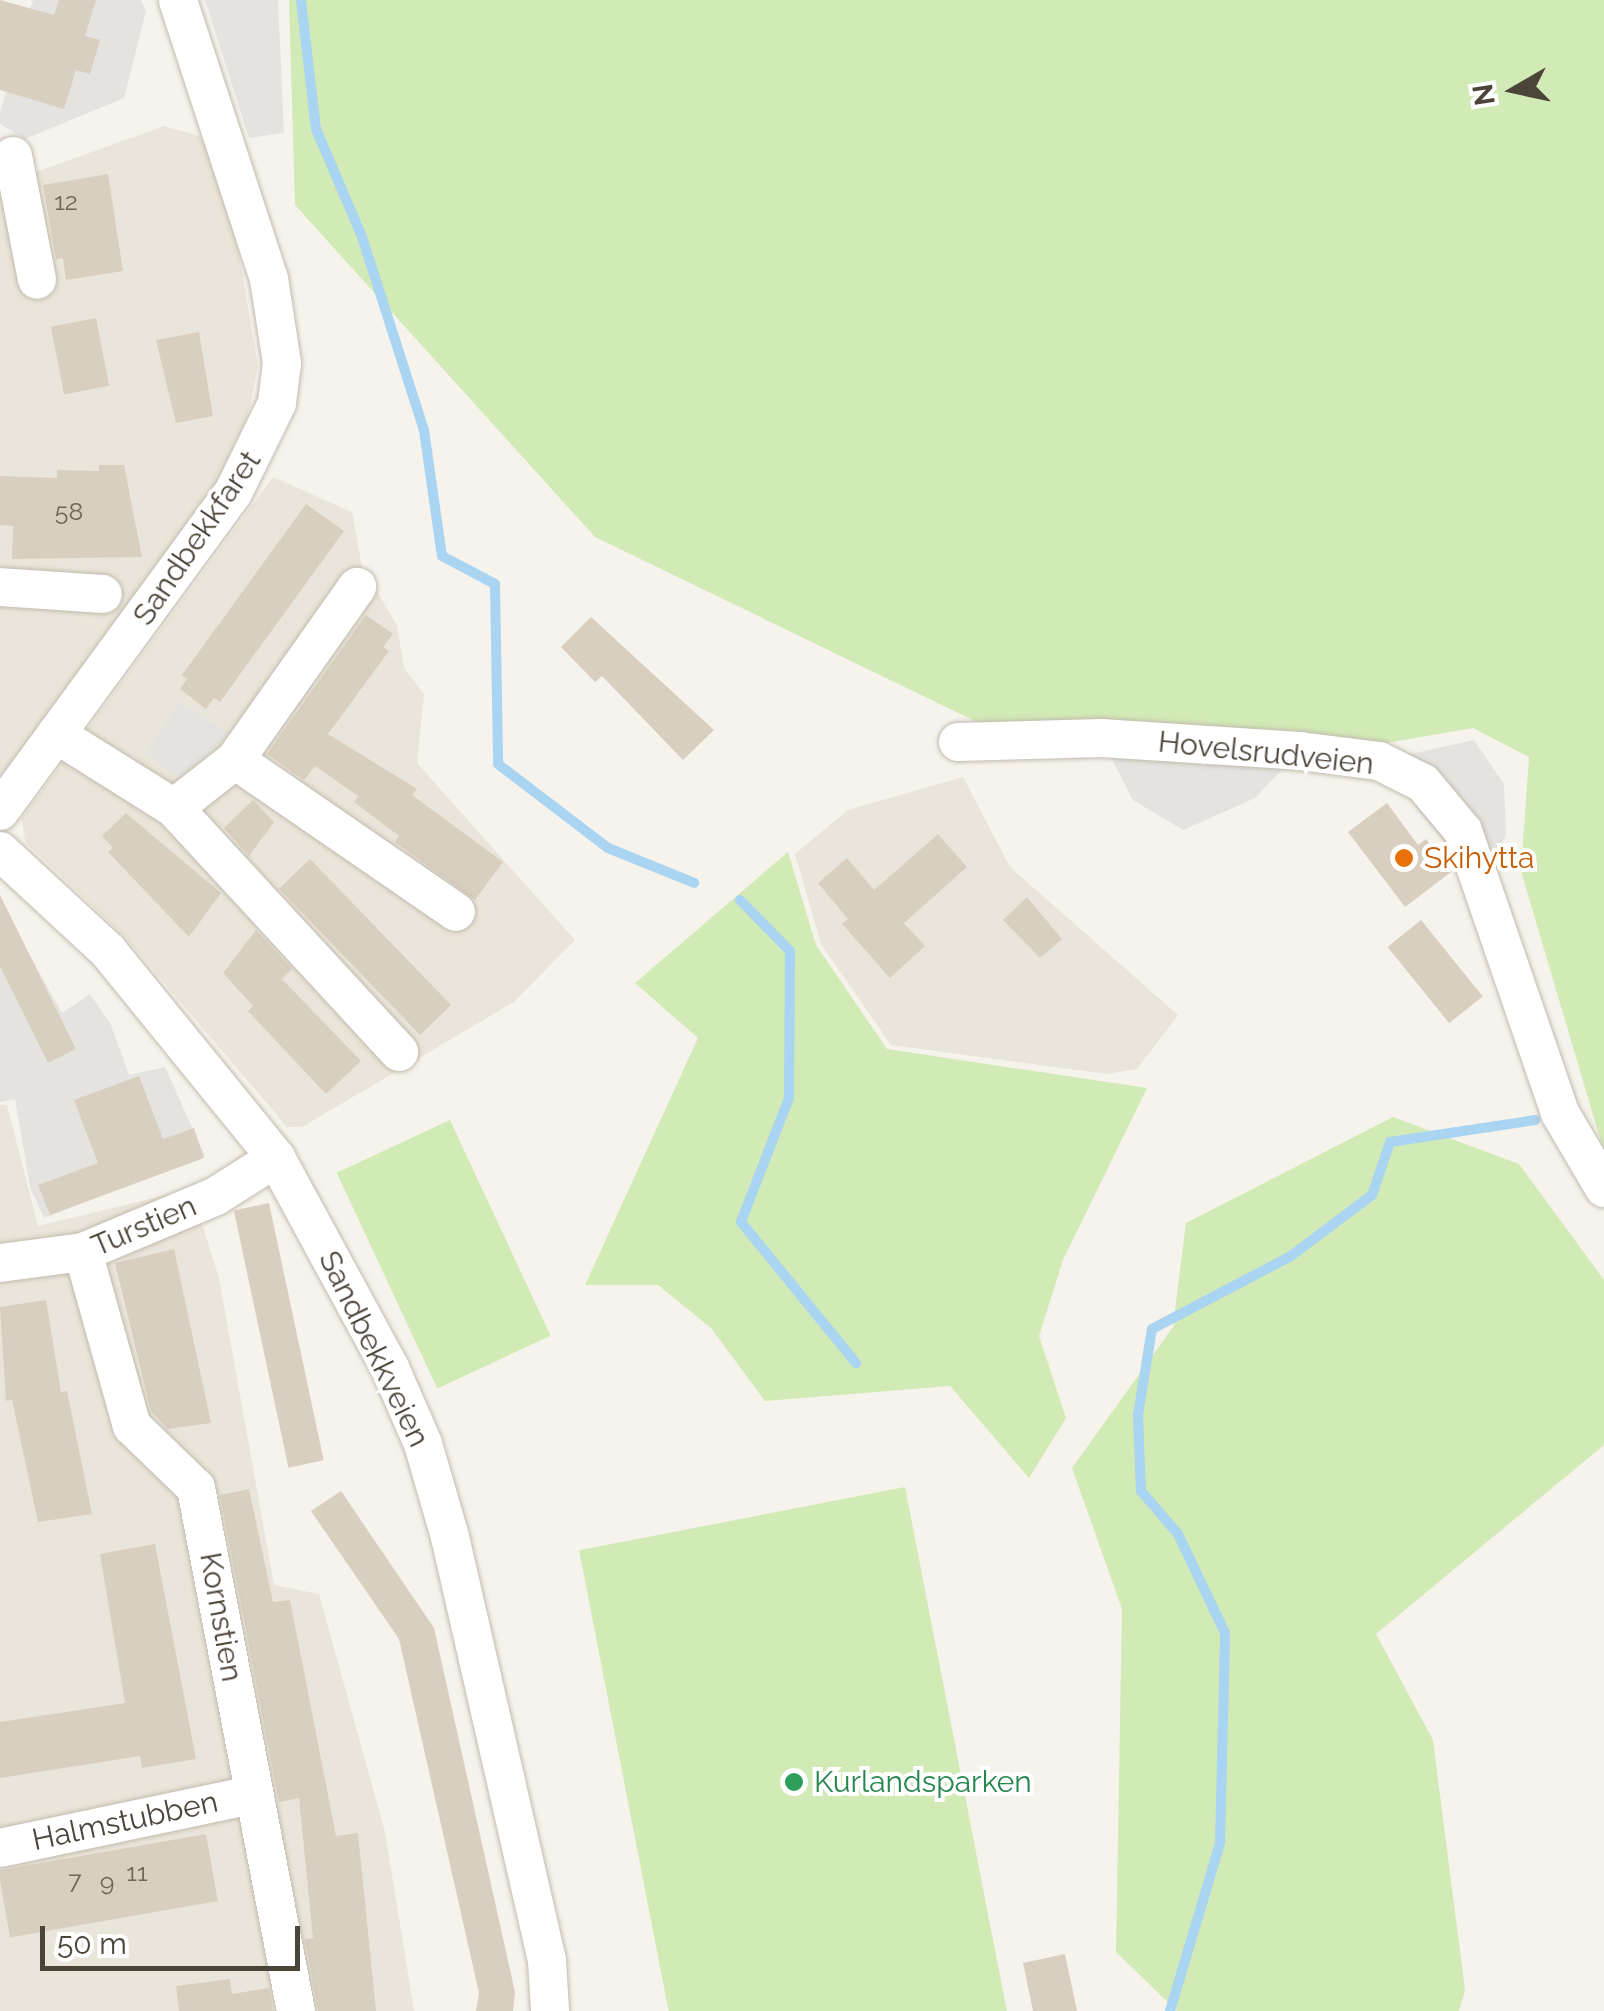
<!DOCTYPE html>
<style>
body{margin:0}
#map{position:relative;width:1604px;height:2011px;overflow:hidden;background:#f6f3ec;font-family:Raleway,sans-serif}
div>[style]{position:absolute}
.residential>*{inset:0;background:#eae5da}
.green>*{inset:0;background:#d2eab5;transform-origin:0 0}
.parking>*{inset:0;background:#e5e3e0}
.stream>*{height:10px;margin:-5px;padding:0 5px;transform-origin:5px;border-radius:5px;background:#a9d4f2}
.building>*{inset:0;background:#d8cfc1;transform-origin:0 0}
.roads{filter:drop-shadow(0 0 2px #c2bbae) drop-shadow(0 0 2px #c2bbae)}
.minor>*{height:38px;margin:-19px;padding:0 19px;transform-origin:19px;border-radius:19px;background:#fff}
.dots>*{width:28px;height:28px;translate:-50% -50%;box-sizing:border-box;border:5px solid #fff;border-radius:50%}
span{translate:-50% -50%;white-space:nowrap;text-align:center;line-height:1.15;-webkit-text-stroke:8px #fff;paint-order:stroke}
.number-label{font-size:25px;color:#6e675b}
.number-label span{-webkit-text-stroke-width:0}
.street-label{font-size:30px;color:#4b4439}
.food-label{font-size:30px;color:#c56008}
.left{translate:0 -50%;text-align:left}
.leisure-label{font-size:30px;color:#27864d}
.north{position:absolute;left:1464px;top:40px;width:100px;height:100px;-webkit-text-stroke:8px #fff;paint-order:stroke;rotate:261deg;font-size:28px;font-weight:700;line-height:40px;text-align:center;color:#4b4439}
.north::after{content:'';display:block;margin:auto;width:35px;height:45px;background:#4b4439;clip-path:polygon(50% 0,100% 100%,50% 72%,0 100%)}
.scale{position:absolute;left:40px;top:1926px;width:260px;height:45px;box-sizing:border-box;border:5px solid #4b4439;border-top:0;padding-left:12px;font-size:30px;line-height:35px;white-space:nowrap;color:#4b4439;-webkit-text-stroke:8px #fff;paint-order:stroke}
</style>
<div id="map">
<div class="residential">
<i style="clip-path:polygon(164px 126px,200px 136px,216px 168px,238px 248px,258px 366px,248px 416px,208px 499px,0 777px,0 185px)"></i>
<i style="clip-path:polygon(273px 477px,352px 512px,362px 567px,397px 625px,404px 668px,424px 694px,417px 763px,575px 940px,514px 1002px,302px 1127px,287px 1127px,125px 937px,25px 842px,22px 818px)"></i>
<i style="clip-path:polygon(963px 777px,1010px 867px,1178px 1015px,1137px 1069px,1107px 1074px,891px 1045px,821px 944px,795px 854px,848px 810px)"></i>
<i style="clip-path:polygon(0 1105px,7px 1105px,38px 1226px,191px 1189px,219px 1278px,274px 1585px,319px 1594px,385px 1832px,414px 2011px,0 2011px)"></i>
</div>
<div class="green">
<i style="clip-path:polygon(289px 0,1604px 0,1604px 1152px,1521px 871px,1529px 757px,1473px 728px,1386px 743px,977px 722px,595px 537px,295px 205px)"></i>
<i style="clip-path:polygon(788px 852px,816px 945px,887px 1049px,1147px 1088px,1063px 1260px,1039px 1336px,1066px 1418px,1029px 1478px,950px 1386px,765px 1401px,711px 1328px,658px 1285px,585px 1285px,698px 1038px,635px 983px)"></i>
<i style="clip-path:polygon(1393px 1117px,1519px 1164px,1604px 1280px,1604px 1445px,1376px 1634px,1433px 1740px,1465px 1990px,1459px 2011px,1177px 2011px,1116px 1952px,1122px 1609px,1072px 1468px,1173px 1327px,1186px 1223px)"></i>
<i style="left:450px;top:1120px;width:238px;height:125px;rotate:65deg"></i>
<i style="left:905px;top:1487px;width:534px;height:332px;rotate:79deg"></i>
</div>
<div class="parking">
<i style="clip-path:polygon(33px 0,141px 0,146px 11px,124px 98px,25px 139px,0 124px,0 112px)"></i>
<i style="clip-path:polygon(205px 0,278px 0,284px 133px,249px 138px)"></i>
<i style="clip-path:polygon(179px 703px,229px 733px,181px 780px,146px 754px)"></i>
<i style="clip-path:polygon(1101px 738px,1300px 751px,1255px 798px,1183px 830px,1133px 800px)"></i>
<i style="clip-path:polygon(1474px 740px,1504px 784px,1506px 835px,1480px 887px,1379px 761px)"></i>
<i style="clip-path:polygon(0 902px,62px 1013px,90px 994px,111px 1025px,129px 1075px,165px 1067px,205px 1156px,44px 1218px,30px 1187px,15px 1099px,0 1102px)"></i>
</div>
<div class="stream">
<i style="left:301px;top:0;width:130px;rotate:83.4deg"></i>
<i style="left:316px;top:129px;width:117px;rotate:66.9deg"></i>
<i style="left:362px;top:237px;width:203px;rotate:72.2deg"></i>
<i style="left:424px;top:430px;width:127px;rotate:81.9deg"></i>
<i style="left:442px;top:556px;width:60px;rotate:27.8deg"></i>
<i style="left:495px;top:584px;width:180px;rotate:89deg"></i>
<i style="left:498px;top:764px;width:138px;rotate:37.4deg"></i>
<i style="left:608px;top:848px;width:93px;rotate:22.1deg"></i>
<i style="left:740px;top:900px;width:71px;rotate:45.6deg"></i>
<i style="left:790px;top:951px;width:147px;rotate:90.4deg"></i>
<i style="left:789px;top:1098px;width:133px;rotate:111.2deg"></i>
<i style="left:741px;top:1222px;width:182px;rotate:50.8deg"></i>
<i style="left:1170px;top:2011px;width:175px;rotate:-73.4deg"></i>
<i style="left:1220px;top:1843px;width:210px;rotate:-88.6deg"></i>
<i style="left:1225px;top:1633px;width:110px;rotate:-115.4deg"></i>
<i style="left:1178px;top:1534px;width:57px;rotate:-130.7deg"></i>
<i style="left:1141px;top:1491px;width:76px;rotate:-92.3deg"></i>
<i style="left:1138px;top:1415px;width:87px;rotate:-80.8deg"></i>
<i style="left:1152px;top:1329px;width:157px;rotate:-27.7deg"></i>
<i style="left:1291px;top:1256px;width:101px;rotate:-37deg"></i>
<i style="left:1372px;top:1195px;width:56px;rotate:-71.2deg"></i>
<i style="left:1390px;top:1142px;width:147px;rotate:-8.6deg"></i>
</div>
<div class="building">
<i style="clip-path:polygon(0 0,54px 15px,59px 0,96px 0,85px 36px,100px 40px,90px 74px,76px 70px,64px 109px,0 90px)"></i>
<i style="clip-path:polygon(108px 174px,123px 271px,66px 280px,63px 258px,56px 259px,43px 185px)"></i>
<i style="left:96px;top:318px;width:69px;height:46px;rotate:79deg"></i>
<i style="clip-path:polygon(199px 332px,213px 416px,176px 423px,156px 340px)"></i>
<i style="clip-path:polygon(99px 465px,124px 465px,142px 557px,12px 559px,13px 526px,0 525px,0 476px,57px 478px,57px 470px,99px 471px)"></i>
<i style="clip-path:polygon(306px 504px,344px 531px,220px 702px,214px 698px,206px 709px,180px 689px,187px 679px,182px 675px)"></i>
<i style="clip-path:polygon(366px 615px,393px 634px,383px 647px,389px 651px,328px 734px,417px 789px,412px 795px,503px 862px,475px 900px,395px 842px,399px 836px,354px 802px,358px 796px,315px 766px,304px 780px,267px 754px)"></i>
<i style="clip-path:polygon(591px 617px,714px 730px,683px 760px,602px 676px,595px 682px,561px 647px)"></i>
<i style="clip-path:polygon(253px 800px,274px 822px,249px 856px,224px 828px)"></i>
<i style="clip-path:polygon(1387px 803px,1418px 845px,1426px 839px,1451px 872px,1405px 907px,1348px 832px)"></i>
<i style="clip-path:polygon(126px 813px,221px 893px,189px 937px,108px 852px,113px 848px,102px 836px)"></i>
<i style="clip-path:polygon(938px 834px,967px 867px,904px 923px,925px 946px,890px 978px,842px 924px,848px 919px,818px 883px,847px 858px,874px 890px)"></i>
<i style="left:310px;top:859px;width:203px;height:43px;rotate:46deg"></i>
<i style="clip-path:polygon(0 895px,76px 1049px,48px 1063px,0 966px)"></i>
<i style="clip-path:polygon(1027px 897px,1062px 939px,1040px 958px,1003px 920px)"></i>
<i style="left:1421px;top:920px;width:98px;height:43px;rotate:51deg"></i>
<i style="clip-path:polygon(256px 930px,292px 969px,282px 979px,361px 1061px,326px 1094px,248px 1011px,253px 1006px,223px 973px)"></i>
<i style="clip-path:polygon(139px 1076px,163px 1139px,194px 1128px,204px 1158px,50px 1215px,38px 1185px,98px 1163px,74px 1100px)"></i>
<i style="left:269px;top:1203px;width:263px;height:36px;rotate:78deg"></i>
<i style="clip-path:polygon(174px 1249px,211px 1423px,168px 1429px,151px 1411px,115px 1263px)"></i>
<i style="clip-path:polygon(46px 1300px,61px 1392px,67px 1391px,92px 1514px,38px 1522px,12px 1400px,6px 1401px,0 1307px)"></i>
<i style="clip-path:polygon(249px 1489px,273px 1602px,290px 1600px,336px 1836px,358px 1833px,376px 2011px,318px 2011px,305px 1939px,313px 1938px,299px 1798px,279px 1802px,220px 1495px)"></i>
<i style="clip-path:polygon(341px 1491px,434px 1628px,515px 1992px,513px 2011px,476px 2011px,479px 1993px,399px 1639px,311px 1511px)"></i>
<i style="clip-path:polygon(155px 1544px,196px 1759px,142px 1768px,140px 1756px,0 1778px,0 1722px,125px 1703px,100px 1554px)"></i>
<i style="left:206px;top:1834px;width:68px;height:211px;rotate:80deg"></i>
<i style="clip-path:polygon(1065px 1954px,1077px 2011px,1033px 2011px,1023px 1963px)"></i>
<i style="clip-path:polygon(230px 1979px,232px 1994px,269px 1988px,273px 2011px,179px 2011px,176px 1986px)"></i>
</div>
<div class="roads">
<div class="minor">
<i style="left:13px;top:156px;width:126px;rotate:79deg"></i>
<i style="left:0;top:587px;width:103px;rotate:3.9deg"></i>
<i style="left:56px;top:734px;width:139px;rotate:32.1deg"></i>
<i style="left:174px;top:808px;width:78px;rotate:-38.2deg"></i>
<i style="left:235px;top:760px;width:212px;rotate:-54.8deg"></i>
<i style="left:958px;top:742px;width:143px;rotate:-1.6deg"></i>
<i style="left:1101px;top:738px;width:199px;rotate:3.7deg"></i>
<i style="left:1300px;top:751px;width:80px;rotate:7.2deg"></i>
<i style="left:1379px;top:761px;width:49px;rotate:26.6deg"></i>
<i style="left:1423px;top:783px;width:62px;rotate:50.2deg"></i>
<i style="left:1463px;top:831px;width:298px;rotate:71deg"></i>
<i style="left:1560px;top:1113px;width:87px;rotate:59.6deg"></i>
<i style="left:235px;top:760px;width:268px;rotate:34.5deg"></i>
<i style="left:174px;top:808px;width:332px;rotate:47.3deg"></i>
<i style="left:0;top:811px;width:394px;rotate:-53.8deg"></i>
<i style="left:233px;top:493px;width:100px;rotate:-63.9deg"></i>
<i style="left:277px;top:403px;width:40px;rotate:-82.9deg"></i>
<i style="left:282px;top:363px;width:85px;rotate:-98.8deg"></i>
<i style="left:269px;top:279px;width:293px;rotate:-108.1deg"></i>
<i style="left:0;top:851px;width:147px;rotate:42.8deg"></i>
<i style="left:108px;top:951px;width:267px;rotate:50.9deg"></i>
<i style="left:276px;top:1158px;width:239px;rotate:61.5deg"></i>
<i style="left:390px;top:1368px;width:83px;rotate:66.5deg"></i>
<i style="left:423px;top:1444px;width:97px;rotate:73.8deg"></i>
<i style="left:450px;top:1537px;width:434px;rotate:77.1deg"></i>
<i style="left:547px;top:1960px;width:51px;rotate:86.6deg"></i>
<i style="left:83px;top:1252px;width:181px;rotate:74.3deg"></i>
<i style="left:132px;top:1426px;width:89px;rotate:44.1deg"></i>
<i style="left:196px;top:1488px;width:532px;rotate:79.18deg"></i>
<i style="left:0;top:1263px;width:84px;rotate:-7.5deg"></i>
<i style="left:83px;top:1252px;width:144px;rotate:-22.8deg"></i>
<i style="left:216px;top:1196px;width:71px;rotate:-32.3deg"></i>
<i style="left:0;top:1848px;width:257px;rotate:-11.9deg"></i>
</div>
</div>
<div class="dots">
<i style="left:1404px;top:858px;background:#e8710a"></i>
<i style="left:794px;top:1782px;background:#2e9e5b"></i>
</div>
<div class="number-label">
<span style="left:66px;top:201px">12</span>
<span style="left:69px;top:511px">58</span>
<span style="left:137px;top:1872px">11</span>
<span style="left:75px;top:1880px">7</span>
<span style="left:107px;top:1882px">9</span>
</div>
<div class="street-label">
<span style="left:197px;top:538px;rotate:-56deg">Sandbekkfaret</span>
<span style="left:1266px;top:753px;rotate:6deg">Hovelsrudveien</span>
<span style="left:144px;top:1226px;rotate:-23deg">Turstien</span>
<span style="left:374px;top:1349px;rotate:64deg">Sandbekkveien</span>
<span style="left:221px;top:1617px;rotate:80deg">Kornstien</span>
<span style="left:125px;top:1821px;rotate:-12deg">Halmstubben</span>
</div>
<div class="food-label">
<span class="left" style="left:1424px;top:858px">Skihytta</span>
</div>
<div class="leisure-label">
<span class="left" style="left:814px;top:1782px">Kurlandsparken</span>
</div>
<div class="north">N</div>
<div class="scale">50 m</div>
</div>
